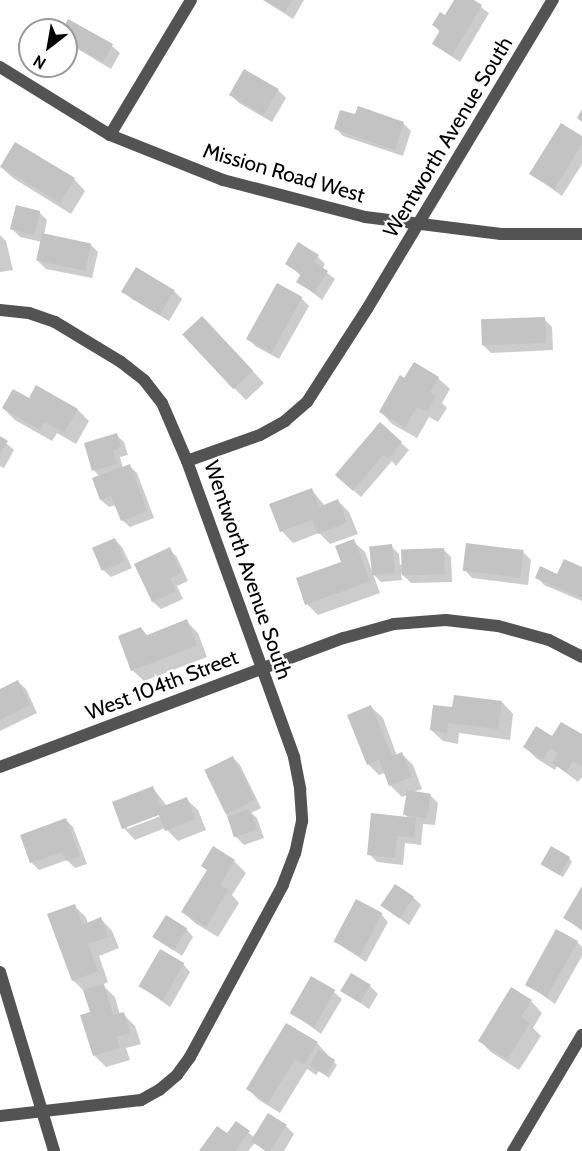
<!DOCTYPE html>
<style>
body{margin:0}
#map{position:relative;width:582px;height:1151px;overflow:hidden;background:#fff;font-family:Cabin,sans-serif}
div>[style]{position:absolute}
.shadow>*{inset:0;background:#0003}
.building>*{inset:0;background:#c3c3c3;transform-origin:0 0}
.street>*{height:12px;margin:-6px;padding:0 6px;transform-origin:6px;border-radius:6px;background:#535353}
span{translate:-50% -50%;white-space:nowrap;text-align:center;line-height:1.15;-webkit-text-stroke:4.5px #fff;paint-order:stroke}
.street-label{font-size:21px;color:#000}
.north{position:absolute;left:18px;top:18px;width:60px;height:60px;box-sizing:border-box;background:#fff;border:2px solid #999;border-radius:50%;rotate:211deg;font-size:16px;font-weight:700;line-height:24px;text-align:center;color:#000}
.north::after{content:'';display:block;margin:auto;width:21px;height:27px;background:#000;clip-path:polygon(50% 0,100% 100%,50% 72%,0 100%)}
</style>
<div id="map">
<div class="shadow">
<i style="clip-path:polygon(263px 0,304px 0,293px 19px)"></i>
<i style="clip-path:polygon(455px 0,471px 0,489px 13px,460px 62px,433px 44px,440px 32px,434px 25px,445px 17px)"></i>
<i style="clip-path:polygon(69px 21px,112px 46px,120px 53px,111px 69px,66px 42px,66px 30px,64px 30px)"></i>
<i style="clip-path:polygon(278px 90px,286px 98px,272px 122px,239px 103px,231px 95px)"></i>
<i style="clip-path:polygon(403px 123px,411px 131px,403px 156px,343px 136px,336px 128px)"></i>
<i style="clip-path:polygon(582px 138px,582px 164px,562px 196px,531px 174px)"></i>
<i style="clip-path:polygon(1px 167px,74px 179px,85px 191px,71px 214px,13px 178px)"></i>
<i style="clip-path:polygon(39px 212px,47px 220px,44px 235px,90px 244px,98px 252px,92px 278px,46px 269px,38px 261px,42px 242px,20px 237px,12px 229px)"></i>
<i style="clip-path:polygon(0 235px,6px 241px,13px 270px,0 272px)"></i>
<i style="clip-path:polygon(318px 257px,325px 264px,322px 269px,335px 279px,322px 300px,298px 281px,301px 276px,287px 263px)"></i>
<i style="clip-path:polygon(174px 291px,182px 299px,169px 321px,132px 299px,124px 292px)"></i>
<i style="clip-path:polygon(301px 298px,309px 306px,279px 359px,255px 346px,248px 338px)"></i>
<i style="clip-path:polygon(544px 319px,552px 327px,553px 350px,491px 353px,483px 345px)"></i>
<i style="clip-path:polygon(213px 329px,264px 383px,246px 400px,235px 389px)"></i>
<i style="clip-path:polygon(438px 378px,450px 389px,442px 403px,447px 408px,438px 422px,429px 417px,417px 438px,392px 424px,381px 412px,405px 380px)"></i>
<i style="clip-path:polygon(37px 387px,78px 410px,89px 421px,76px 444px,57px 433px,52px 441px,15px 420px,3px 408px,29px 400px)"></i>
<i style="clip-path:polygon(116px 435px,124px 442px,128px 455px,120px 457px,123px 468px,129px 466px,137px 473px,154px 518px,130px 527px,122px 520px,116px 505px,109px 507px,101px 500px,94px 479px,100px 477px,94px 470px)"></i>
<i style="clip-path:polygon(0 438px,14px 450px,4px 468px,0 466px)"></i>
<i style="clip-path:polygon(401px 443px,409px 450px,396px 466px,392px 461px,361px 497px,337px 475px)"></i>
<i style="clip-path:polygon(311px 489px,325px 506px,338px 501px,349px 512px,358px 534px,330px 544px,319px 533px,293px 543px,282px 531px)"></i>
<i style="clip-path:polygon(114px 539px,122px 547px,132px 568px,111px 577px,103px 570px)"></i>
<i style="clip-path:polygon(353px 541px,365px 552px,372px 571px,391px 546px,399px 554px,400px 565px,443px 549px,451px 557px,452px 582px,411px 583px,401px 573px,402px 580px,381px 582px,373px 574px,380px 593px,318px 615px,307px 604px,343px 563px)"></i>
<i style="clip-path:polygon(169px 549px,177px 557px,188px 581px,177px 586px,183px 599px,161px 609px,153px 602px,136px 564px)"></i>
<i style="clip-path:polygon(523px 552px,531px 560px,528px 585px,472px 578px,465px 570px)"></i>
<i style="clip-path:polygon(582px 568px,582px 601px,544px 585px,537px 577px,558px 576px)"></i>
<i style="clip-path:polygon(186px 621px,198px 633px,207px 657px,144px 681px,132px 670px,141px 628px,148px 636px)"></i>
<i style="clip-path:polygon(18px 682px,26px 689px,37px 713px,0 731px,0 690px)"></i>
<i style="clip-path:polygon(502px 702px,513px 714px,510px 740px,459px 733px,458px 744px,443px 741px,431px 730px,453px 709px)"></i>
<i style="clip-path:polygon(371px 707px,383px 718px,397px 756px,402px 754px,413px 765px,422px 789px,413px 792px,430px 795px,438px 803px,435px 825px,423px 824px,421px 845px,405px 843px,403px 865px,377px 862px,369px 854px,409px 818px,404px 814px,407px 795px,402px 797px,390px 785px,385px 773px,379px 775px,368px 764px)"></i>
<i style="clip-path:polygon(582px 736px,582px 777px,578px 782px,557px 766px,555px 770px,536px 758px,525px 747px,553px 738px)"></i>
<i style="clip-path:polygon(233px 758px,240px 765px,261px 808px,251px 813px,257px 818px,264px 838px,244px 845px,236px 837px,226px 813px)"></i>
<i style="clip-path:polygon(evenodd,153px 788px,167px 806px,186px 799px,198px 810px,206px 830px,178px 841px,165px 828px,135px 840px,124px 828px,153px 788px,165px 811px,166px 814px,127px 829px,127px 825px,165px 811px)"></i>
<i style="clip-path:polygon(66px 820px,73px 827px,87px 864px,75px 868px,67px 860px,39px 870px,31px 862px)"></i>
<i style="clip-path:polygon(569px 858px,572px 862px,563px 877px,542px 864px)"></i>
<i style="clip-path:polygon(234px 861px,246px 873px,232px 895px,239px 903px,218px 937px,195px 923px,183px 912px,209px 871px)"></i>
<i style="clip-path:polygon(582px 889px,582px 931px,565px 918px)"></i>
<i style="clip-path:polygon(414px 898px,421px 905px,409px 925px,383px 906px)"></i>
<i style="clip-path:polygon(74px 906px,86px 917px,88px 924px,101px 919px,112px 931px,119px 948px,99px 956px,108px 982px,102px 985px,115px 997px,120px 1015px,123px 1014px,135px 1026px,141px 1044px,126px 1048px,130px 1060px,106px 1067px,94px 1055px,92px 1013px,84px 991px,73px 980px)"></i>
<i style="clip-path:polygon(381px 914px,388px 922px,366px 962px,334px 941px)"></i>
<i style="clip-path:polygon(186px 929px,193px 937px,182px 956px,154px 937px)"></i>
<i style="clip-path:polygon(556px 931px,577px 942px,582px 947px,582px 956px,555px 1004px,527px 984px)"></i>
<i style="clip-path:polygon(183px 964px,190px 972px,170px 1007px,140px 986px)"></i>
<i style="clip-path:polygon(370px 986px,378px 994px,369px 1009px,343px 991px)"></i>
<i style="clip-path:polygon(334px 992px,342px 999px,321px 1034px,291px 1012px)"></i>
<i style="clip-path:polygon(531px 1001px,542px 1013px,533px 1028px,541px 1036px,519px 1070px,491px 1052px,480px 1041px)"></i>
<i style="clip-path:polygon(317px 1043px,337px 1065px,329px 1078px,319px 1071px,316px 1075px,307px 1069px,280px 1113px,259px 1100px,248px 1089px)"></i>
<i style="clip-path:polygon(236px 1123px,255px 1138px,286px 1126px,294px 1134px,284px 1151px,265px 1151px,255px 1143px,248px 1151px,200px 1151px,227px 1135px)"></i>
</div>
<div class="building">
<i style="clip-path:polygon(264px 0,292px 0,285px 12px)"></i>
<i style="clip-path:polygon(454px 0,474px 0,482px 5px,452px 56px,432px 44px,440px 30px,432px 25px,440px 12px,445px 15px)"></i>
<i style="clip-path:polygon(68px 19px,113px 44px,103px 62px,66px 41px,66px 30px,62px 30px)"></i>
<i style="left:244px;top:69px;width:40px;height:30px;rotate:30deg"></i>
<i style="clip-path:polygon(358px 106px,404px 122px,395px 150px,334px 129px,340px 110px,355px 114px)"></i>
<i style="clip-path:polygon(582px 109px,582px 122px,577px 118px)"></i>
<i style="clip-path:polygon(561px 123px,582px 136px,582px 144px,554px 189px,529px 174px)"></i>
<i style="left:15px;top:142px;width:70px;height:29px;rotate:31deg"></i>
<i style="left:16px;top:205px;width:25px;height:25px;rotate:14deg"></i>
<i style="left:42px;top:233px;width:50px;height:28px;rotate:12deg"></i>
<i style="clip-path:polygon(298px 242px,319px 255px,314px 262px,328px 271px,314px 293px,296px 282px,301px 274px,285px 264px)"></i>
<i style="left:136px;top:267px;width:45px;height:29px;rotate:31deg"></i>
<i style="left:277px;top:283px;width:29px;height:64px;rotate:29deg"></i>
<i style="left:202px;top:316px;width:75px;height:27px;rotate:47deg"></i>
<i style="left:545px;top:317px;width:26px;height:64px;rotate:88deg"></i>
<i style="clip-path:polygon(414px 362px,439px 377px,430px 392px,436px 395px,427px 412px,417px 407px,405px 427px,379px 412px,400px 375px,404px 378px)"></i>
<i style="clip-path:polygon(36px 385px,78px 409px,64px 433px,45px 422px,40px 430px,2px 408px,13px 389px,29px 398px)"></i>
<i style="clip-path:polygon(380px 422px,402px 442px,388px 459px,383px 455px,353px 491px,335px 475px)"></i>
<i style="clip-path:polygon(117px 433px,121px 447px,113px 450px,117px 464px,92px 471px,84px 443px)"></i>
<i style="clip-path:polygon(0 436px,8px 441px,0 454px)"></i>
<i style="clip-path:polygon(130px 464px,147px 511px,121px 521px,111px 496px,100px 500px,92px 478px)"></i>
<i style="clip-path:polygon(312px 488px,319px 507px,338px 499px,347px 522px,318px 534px,312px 520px,280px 532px,269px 504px)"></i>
<i style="left:115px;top:538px;width:25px;height:25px;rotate:67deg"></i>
<i style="clip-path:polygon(354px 539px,370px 581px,305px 605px,296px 578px,341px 562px,335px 546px)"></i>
<i style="left:466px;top:543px;width:58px;height:28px;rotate:7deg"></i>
<i style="left:392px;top:544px;width:29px;height:23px;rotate:84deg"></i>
<i style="clip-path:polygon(170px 547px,181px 573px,170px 578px,176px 591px,152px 602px,134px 564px)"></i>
<i style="left:444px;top:548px;width:26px;height:43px;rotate:88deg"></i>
<i style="clip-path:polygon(564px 559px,582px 567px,582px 598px,535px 578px,540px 566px,557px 574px)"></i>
<i style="clip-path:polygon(187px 619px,197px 645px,131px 671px,118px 636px,141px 627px,145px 636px)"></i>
<i style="clip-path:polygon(18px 680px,30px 705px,0 720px,0 689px)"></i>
<i style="clip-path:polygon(454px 695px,502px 701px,498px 729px,448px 723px,447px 733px,430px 730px,433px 705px,452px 707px)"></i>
<i style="clip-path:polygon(371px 705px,392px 756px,402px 752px,412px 777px,389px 786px,379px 760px,367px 765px,347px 715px)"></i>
<i style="clip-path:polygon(561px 722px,582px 734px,582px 767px,573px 761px,566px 772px,552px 763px,558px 753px,550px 748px,543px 760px,523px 747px,536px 726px,552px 736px)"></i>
<i style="left:233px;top:756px;width:49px;height:32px;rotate:64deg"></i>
<i style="clip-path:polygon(153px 786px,161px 807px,187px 797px,195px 819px,165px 831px,159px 815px,122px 829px,112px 802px)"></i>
<i style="left:407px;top:790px;width:24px;height:25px;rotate:9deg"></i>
<i style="left:250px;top:809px;width:22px;height:24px;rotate:72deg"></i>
<i style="clip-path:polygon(371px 813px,416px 818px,414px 838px,397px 836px,395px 858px,367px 855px)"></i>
<i style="clip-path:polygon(66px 818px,80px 856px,66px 861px,62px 852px,30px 863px,20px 835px)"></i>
<i style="clip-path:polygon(213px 846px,235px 860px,220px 885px,228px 890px,206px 927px,181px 912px,207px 870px,201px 866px)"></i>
<i style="left:551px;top:846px;width:22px;height:21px;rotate:30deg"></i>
<i style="left:395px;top:884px;width:23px;height:26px;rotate:34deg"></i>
<i style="clip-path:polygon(582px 886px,582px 929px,563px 918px)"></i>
<i style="left:356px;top:899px;width:30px;height:48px;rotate:28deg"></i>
<i style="clip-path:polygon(75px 904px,82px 925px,101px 917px,108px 937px,88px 944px,98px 971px,72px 981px,47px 914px)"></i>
<i style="left:166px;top:915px;width:25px;height:26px;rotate:32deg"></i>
<i style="left:556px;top:929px;width:25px;height:64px;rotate:29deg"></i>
<i style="left:160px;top:949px;width:28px;height:43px;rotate:30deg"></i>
<i style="left:351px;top:973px;width:23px;height:21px;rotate:31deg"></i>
<i style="left:311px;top:976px;width:28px;height:43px;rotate:30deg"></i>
<i style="clip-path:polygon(104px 984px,113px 1015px,124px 1012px,130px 1033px,116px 1037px,120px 1048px,93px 1056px,80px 1015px,90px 1012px,83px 990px)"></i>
<i style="clip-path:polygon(511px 987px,532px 1000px,521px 1017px,530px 1023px,507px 1059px,478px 1041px)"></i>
<i style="clip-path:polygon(286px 1023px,318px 1042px,304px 1065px,295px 1059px,268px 1103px,246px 1089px)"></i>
<i style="left:319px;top:1050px;width:19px;height:18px;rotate:32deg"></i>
<i style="left:268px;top:1113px;width:22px;height:33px;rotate:32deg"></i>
<i style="clip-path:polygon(236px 1121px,250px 1131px,235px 1151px,199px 1151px,217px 1126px,227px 1133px)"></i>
</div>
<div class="street">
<i style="left:0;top:67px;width:129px;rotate:31.7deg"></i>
<i style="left:110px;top:135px;width:122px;rotate:21.7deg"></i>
<i style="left:223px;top:180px;width:147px;rotate:14.6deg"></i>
<i style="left:365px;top:217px;width:137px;rotate:7.1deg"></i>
<i style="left:501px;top:234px;width:81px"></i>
<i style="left:110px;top:135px;width:157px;rotate:-59deg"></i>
<i style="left:0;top:310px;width:29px;rotate:6deg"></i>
<i style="left:29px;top:313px;width:28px;rotate:19deg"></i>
<i style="left:55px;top:322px;width:77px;rotate:31.2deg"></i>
<i style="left:121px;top:362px;width:29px;rotate:38deg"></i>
<i style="left:144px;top:380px;width:29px;rotate:52deg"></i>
<i style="left:162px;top:403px;width:63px;rotate:66.7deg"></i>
<i style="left:187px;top:461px;width:315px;rotate:70.1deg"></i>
<i style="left:294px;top:757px;width:33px;rotate:79deg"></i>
<i style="left:300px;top:789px;width:32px;rotate:86deg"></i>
<i style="left:302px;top:821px;width:33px;rotate:102deg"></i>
<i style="left:295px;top:853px;width:34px;rotate:111deg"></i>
<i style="left:283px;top:885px;width:196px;rotate:118.4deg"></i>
<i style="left:190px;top:1057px;width:22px;rotate:126deg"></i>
<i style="left:177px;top:1075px;width:23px;rotate:140deg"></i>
<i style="left:159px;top:1090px;width:21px;rotate:151deg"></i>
<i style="left:141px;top:1100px;width:142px;rotate:173.5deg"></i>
<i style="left:187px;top:461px;width:77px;rotate:-19.6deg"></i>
<i style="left:260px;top:435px;width:29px;rotate:-29deg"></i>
<i style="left:285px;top:421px;width:29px;rotate:-41deg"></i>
<i style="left:307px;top:402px;width:111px;rotate:-57.2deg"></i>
<i style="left:367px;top:309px;width:361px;rotate:-59deg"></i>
<i style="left:0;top:767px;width:367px;rotate:-20.6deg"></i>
<i style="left:344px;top:638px;width:52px;rotate:-15.6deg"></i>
<i style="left:394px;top:624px;width:52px;rotate:-4.4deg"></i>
<i style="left:446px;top:620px;width:52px;rotate:6.6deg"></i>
<i style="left:498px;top:626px;width:53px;rotate:15.4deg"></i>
<i style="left:549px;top:640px;width:37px;rotate:27deg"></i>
<i style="left:0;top:972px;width:187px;rotate:73.2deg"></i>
<i style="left:513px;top:1151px;width:135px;rotate:-59.3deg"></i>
</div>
<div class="street-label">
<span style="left:448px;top:137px;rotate:-59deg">Wentworth Avenue South</span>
<span style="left:284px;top:173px;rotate:16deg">Mission Road West</span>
<span style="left:248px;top:570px;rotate:71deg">Wentworth Avenue South</span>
<span style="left:162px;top:685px;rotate:-21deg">West 104th Street</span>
</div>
<div class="north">N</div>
</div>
